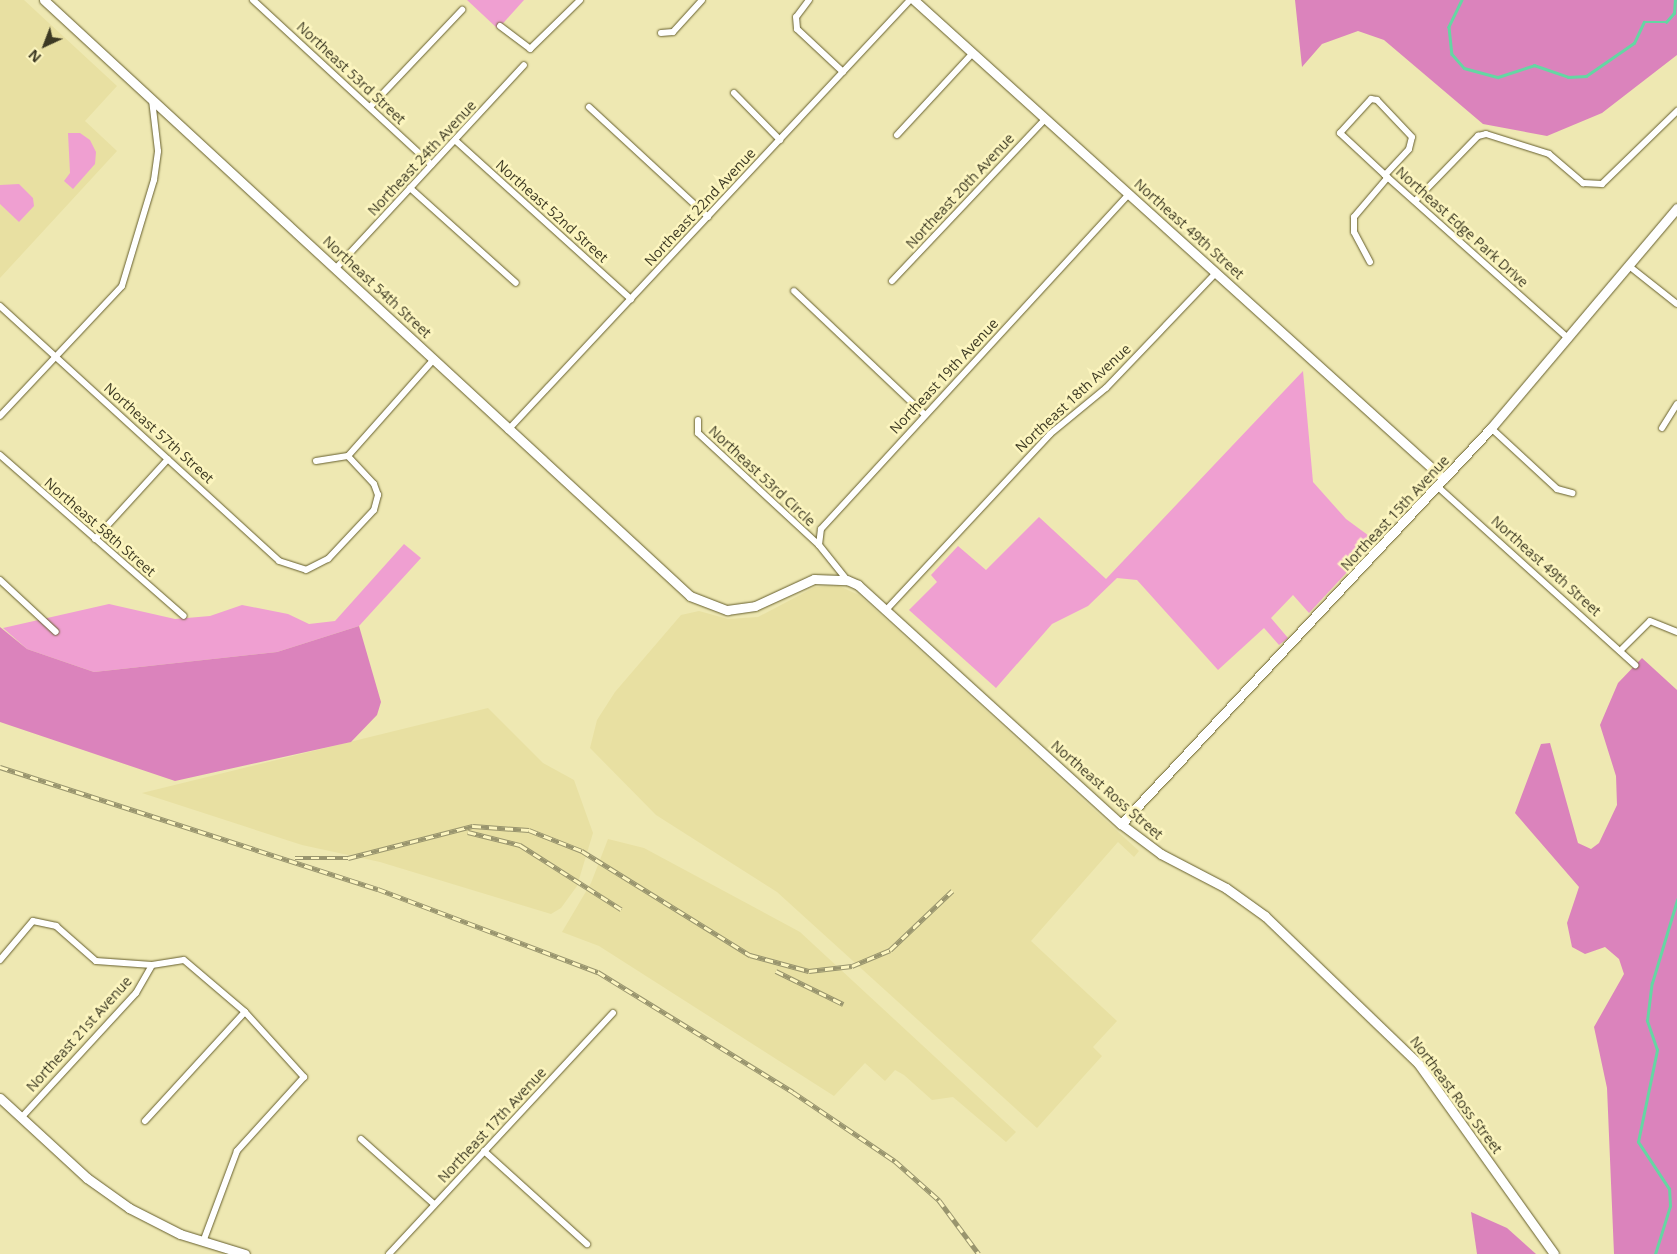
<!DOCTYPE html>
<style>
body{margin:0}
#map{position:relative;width:1677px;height:1254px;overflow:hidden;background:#eee8b2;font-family:"Open Sans",sans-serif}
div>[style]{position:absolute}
.built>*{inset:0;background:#e8e0a2}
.green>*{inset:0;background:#ef9fd1}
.forest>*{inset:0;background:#db83bc}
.stream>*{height:2.5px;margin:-1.25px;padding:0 1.25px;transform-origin:1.25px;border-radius:1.25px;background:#65d6a3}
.roads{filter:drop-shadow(0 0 1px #655e2d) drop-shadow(0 0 1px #655e2d)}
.street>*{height:6px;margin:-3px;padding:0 3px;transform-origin:3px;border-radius:3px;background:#fff}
.secondary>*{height:9px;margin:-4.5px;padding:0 4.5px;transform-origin:4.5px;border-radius:4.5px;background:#fff}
.rail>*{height:4.5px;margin-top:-2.25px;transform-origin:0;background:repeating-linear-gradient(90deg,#fcf5bf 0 8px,#99956e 0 16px);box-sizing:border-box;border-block:1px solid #99956e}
span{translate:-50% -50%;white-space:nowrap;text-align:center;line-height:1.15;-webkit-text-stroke:5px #fcf5bf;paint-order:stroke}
.street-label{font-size:14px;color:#3c3923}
.north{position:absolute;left:20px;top:20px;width:50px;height:50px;-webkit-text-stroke:4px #fcf5bf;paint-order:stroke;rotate:223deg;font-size:14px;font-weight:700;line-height:20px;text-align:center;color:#3c3923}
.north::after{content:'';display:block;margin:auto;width:18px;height:22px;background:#3c3923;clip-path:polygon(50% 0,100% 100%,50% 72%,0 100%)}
</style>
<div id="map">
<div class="built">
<i style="clip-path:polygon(0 0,24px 0,117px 86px,85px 121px,117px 151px,0 278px)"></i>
<i style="clip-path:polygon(839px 586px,859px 595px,1139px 851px,1134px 857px,1118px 842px,1031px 941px,1117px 1021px,1093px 1047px,1102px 1056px,1037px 1128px,777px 892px,656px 815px,590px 748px,597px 720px,615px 692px,681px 615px,699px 611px,728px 619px,758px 617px,815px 587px)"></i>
<i style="clip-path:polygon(488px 708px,543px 763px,574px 780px,593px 833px,577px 886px,561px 908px,551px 914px,380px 862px,302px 845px,142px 793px)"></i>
<i style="clip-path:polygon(608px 839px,644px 848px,800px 932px,1016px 1132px,1006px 1142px,953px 1097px,932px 1100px,904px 1075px,895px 1070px,885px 1081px,865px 1063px,834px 1096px,599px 946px,562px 932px,591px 883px)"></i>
</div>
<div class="green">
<i style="clip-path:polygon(467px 0,524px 0,498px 29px)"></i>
<i style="clip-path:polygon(68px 133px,80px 133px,90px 140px,96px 152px,95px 164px,73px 189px,64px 181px,70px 173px)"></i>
<i style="clip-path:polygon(19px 184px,33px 198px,34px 206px,19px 222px,0 204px,0 185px)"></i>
<i style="clip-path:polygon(1303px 371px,1313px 482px,1346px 519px,1376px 541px,1309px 613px,1293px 595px,1271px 618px,1288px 638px,1279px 645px,1264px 628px,1218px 670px,1137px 580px,1117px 578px,1088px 606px,1052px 624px,996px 688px,909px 610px,937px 582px,931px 575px,958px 546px,986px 570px,1039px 517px,1106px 579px)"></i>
<i style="clip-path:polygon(404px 544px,421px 558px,359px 626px,277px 652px,94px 672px,27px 649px,3px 628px,109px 604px,175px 619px,210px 616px,242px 605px,288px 614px,309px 624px,335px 621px)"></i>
</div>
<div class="forest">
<i style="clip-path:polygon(1295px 0,1677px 0,1677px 55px,1602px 113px,1547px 136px,1483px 124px,1384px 40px,1358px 31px,1322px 44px,1302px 67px)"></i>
<i style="clip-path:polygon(359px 626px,381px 702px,377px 715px,351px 742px,175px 781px,0 722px,0 627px,27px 649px,94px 672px,277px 652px)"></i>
<i style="clip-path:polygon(1642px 658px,1677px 690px,1677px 1254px,1614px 1254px,1607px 1088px,1594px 1027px,1624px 974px,1619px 959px,1605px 947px,1585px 954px,1572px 947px,1567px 923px,1579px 887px,1515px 813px,1541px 744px,1550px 743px,1578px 843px,1591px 849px,1599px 843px,1617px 805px,1616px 776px,1600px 725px,1618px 683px)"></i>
<i style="clip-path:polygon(1471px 1212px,1507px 1228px,1536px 1254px,1477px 1254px)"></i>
</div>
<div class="stream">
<i style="left:1462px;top:0;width:30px;rotate:116deg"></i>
<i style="left:1449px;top:27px;width:27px;rotate:84deg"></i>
<i style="left:1452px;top:54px;width:18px;rotate:49deg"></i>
<i style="left:1464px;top:68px;width:35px;rotate:15deg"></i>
<i style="left:1498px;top:77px;width:38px;rotate:-18deg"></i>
<i style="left:1534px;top:65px;width:36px;rotate:19deg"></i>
<i style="left:1568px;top:77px;width:18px;rotate:-3deg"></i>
<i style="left:1586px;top:76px;width:58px;rotate:-34.5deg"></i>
<i style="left:1634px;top:43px;width:23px;rotate:-65deg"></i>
<i style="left:1644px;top:22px;width:22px"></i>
<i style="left:1666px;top:22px;width:12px;rotate:-48deg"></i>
<i style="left:1674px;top:13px;width:13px;rotate:-86deg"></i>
<i style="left:1655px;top:1254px;width:50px;rotate:-72.6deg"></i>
<i style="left:1670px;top:1206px;width:17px;rotate:-93deg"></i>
<i style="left:1669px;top:1189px;width:56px;rotate:-123.4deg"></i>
<i style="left:1638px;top:1142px;width:94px;rotate:-78.3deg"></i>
<i style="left:1657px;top:1050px;width:31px;rotate:-109deg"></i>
<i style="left:1647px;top:1021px;width:38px;rotate:-83deg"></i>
<i style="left:1652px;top:983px;width:87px;rotate:-73.2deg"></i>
</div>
<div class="roads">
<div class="street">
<i style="left:253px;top:0;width:243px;rotate:42.7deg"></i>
<i style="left:809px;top:0;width:21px;rotate:127deg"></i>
<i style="left:796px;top:17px;width:12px;rotate:85deg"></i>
<i style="left:797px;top:29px;width:63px;rotate:43.1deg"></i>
<i style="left:500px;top:26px;width:38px;rotate:37deg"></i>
<i style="left:530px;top:49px;width:70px;rotate:-44.4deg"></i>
<i style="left:661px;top:33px;width:12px;rotate:-5deg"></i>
<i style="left:673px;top:32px;width:43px;rotate:-47.8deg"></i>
<i style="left:734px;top:93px;width:66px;rotate:45.6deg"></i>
<i style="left:370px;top:107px;width:134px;rotate:-46.5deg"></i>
<i style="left:589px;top:107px;width:162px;rotate:42.7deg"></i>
<i style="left:897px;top:135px;width:112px;rotate:-47.2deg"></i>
<i style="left:456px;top:141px;width:236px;rotate:42.1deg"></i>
<i style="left:1385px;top:175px;width:35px;rotate:-47deg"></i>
<i style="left:1409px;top:149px;width:12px;rotate:-76deg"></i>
<i style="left:1412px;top:137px;width:51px;rotate:-133.4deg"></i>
<i style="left:1377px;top:100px;width:6px;rotate:-171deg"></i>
<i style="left:1371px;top:99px;width:46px;rotate:132.4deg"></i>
<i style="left:1340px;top:133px;width:62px;rotate:43deg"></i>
<i style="left:1385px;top:175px;width:246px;rotate:41.7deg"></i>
<i style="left:410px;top:188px;width:142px;rotate:41.9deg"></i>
<i style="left:1415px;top:201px;width:91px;rotate:-45.9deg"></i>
<i style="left:1478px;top:136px;width:8px;rotate:-14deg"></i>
<i style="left:1486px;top:134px;width:66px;rotate:17.6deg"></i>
<i style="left:1549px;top:154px;width:45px;rotate:40.5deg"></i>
<i style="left:1583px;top:183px;width:19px;rotate:3deg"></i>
<i style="left:1602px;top:184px;width:105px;rotate:-44.2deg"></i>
<i style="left:1370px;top:262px;width:34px;rotate:-118deg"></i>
<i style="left:1354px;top:232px;width:15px;rotate:-90deg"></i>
<i style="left:1354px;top:217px;width:52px;rotate:-49.6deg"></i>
<i style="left:1629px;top:266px;width:61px;rotate:38.4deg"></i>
<i style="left:337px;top:267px;width:275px;rotate:-47.2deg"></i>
<i style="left:892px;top:281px;width:223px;rotate:-46.6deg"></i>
<i style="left:794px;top:291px;width:180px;rotate:43.4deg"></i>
<i style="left:0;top:306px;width:378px;rotate:42.4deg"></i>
<i style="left:279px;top:561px;width:28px;rotate:18deg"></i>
<i style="left:306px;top:570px;width:25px;rotate:-27deg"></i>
<i style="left:328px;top:559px;width:67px;rotate:-46.8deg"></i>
<i style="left:374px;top:510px;width:16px;rotate:-75deg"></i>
<i style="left:378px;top:495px;width:12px;rotate:-110deg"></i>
<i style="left:374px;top:484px;width:38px;rotate:-133deg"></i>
<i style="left:348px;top:456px;width:130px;rotate:-48.4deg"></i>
<i style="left:0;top:416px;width:178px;rotate:-46.8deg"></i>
<i style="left:122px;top:286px;width:111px;rotate:-73.2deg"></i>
<i style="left:154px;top:180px;width:29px;rotate:-82deg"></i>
<i style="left:158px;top:151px;width:51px;rotate:-96.7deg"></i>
<i style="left:698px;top:420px;width:13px;rotate:90deg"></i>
<i style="left:698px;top:433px;width:165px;rotate:42.8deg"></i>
<i style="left:819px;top:545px;width:45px;rotate:51.3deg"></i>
<i style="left:1491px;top:428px;width:90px;rotate:42.7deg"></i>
<i style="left:1557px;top:489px;width:16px;rotate:15deg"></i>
<i style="left:1662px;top:428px;width:28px;rotate:-58deg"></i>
<i style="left:508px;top:430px;width:589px;rotate:-46.93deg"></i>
<i style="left:0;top:455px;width:244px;rotate:41.2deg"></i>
<i style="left:316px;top:461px;width:32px;rotate:-9deg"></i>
<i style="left:1438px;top:487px;width:266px;rotate:42.1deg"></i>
<i style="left:95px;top:539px;width:108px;rotate:-47.6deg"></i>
<i style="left:819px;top:545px;width:16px;rotate:-83deg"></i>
<i style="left:821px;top:529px;width:455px;rotate:-47.4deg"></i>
<i style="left:0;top:580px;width:76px;rotate:42.9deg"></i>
<i style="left:887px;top:609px;width:239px;rotate:-47deg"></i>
<i style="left:1050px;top:434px;width:72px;rotate:-39.4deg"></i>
<i style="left:1106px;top:388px;width:159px;rotate:-46.3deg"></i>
<i style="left:1620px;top:651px;width:42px;rotate:-45deg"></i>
<i style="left:1650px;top:621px;width:29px;rotate:22deg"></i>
<i style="left:0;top:960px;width:51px;rotate:-49.8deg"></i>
<i style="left:33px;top:921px;width:24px;rotate:12deg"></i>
<i style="left:56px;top:926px;width:53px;rotate:41.2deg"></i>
<i style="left:96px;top:961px;width:56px;rotate:4.1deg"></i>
<i style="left:152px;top:965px;width:32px;rotate:-9deg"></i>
<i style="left:184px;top:960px;width:80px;rotate:40.4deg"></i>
<i style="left:245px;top:1012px;width:88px;rotate:47.8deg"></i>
<i style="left:304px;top:1077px;width:100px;rotate:132.2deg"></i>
<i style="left:237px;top:1151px;width:97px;rotate:110.5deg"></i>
<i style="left:21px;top:1118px;width:170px;rotate:-47.4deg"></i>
<i style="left:136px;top:993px;width:32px;rotate:-60deg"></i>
<i style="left:145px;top:1121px;width:148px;rotate:-47.5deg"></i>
<i style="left:361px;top:1139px;width:98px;rotate:41.7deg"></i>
<i style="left:484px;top:1151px;width:139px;rotate:42.1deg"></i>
<i style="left:389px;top:1254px;width:329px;rotate:-47.1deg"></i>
</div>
<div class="secondary">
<i style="left:44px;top:0;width:879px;rotate:42.69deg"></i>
<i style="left:690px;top:596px;width:40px;rotate:21deg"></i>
<i style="left:727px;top:610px;width:28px;rotate:-8deg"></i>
<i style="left:755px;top:606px;width:65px;rotate:-24.6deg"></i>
<i style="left:814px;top:579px;width:33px;rotate:2deg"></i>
<i style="left:847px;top:580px;width:12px;rotate:24deg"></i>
<i style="left:858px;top:585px;width:355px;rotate:42.3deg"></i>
<i style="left:1121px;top:824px;width:50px;rotate:36.9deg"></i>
<i style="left:1161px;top:854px;width:73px;rotate:27.6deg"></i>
<i style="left:1226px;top:888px;width:48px;rotate:35.7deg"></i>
<i style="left:1265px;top:916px;width:212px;rotate:43.9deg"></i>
<i style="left:1418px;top:1063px;width:234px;rotate:54.5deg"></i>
<i style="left:914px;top:0;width:714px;rotate:42.11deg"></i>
<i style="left:1121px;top:824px;width:542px;rotate:-46.94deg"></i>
<i style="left:1491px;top:428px;width:288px;rotate:-49.8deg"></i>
<i style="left:0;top:1098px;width:118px;rotate:42.6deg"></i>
<i style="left:87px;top:1178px;width:52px;rotate:35.5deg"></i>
<i style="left:129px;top:1208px;width:57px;rotate:27deg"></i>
<i style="left:180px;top:1234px;width:68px;rotate:17.1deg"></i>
</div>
</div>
<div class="rail">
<i style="left:0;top:767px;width:397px;rotate:17.9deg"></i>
<i style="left:378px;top:889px;width:235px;rotate:20.7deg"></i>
<i style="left:598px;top:972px;width:229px;rotate:31.6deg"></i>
<i style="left:793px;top:1092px;width:123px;rotate:34.1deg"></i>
<i style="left:895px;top:1161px;width:59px;rotate:41.6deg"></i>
<i style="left:939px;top:1200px;width:67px;rotate:53.5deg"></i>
<i style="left:468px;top:832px;width:54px;rotate:14deg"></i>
<i style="left:520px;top:845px;width:120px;rotate:32.4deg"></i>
<i style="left:295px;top:858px;width:53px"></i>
<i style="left:348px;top:858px;width:129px;rotate:-14.4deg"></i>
<i style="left:473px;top:826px;width:56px;rotate:4.1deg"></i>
<i style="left:529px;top:830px;width:57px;rotate:21.6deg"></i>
<i style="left:582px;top:851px;width:198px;rotate:31.8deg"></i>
<i style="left:750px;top:955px;width:61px;rotate:15.2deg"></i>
<i style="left:809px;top:971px;width:43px;rotate:-6.6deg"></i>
<i style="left:852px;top:966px;width:41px;rotate:-22.8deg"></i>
<i style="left:890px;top:950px;width:86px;rotate:-43.6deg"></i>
<i style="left:776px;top:971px;width:75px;rotate:26.2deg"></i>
</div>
<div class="street-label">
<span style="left:351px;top:73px;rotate:43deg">Northeast 53rd Street</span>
<span style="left:422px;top:158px;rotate:-47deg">Northeast 24th Avenue</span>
<span style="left:960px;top:191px;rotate:-47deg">Northeast 20th Avenue</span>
<span style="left:700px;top:207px;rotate:-47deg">Northeast 22nd Avenue</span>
<span style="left:552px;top:211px;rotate:42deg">Northeast 52nd Street</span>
<span style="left:1462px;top:227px;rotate:42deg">Northeast Edge Park Drive</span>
<span style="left:1189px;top:229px;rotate:42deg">Northeast 49th Street</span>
<span style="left:377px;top:287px;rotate:43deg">Northeast 54th Street</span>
<span style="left:944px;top:376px;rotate:-47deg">Northeast 19th Avenue</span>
<span style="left:1073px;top:398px;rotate:-43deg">Northeast 18th Avenue</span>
<span style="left:159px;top:433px;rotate:42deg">Northeast 57th Street</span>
<span style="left:762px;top:476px;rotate:43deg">Northeast 53rd Circle</span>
<span style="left:1395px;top:513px;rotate:-47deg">Northeast 15th Avenue</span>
<span style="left:100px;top:527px;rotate:41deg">Northeast 58th Street</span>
<span style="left:1546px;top:566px;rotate:42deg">Northeast 49th Street</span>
<span style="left:1107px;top:790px;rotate:41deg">Northeast Ross Street</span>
<span style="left:79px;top:1034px;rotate:-48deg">Northeast 21st Avenue</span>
<span style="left:1456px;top:1095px;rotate:53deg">Northeast Ross Street</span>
<span style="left:492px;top:1125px;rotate:-47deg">Northeast 17th Avenue</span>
</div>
<div class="north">N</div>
</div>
